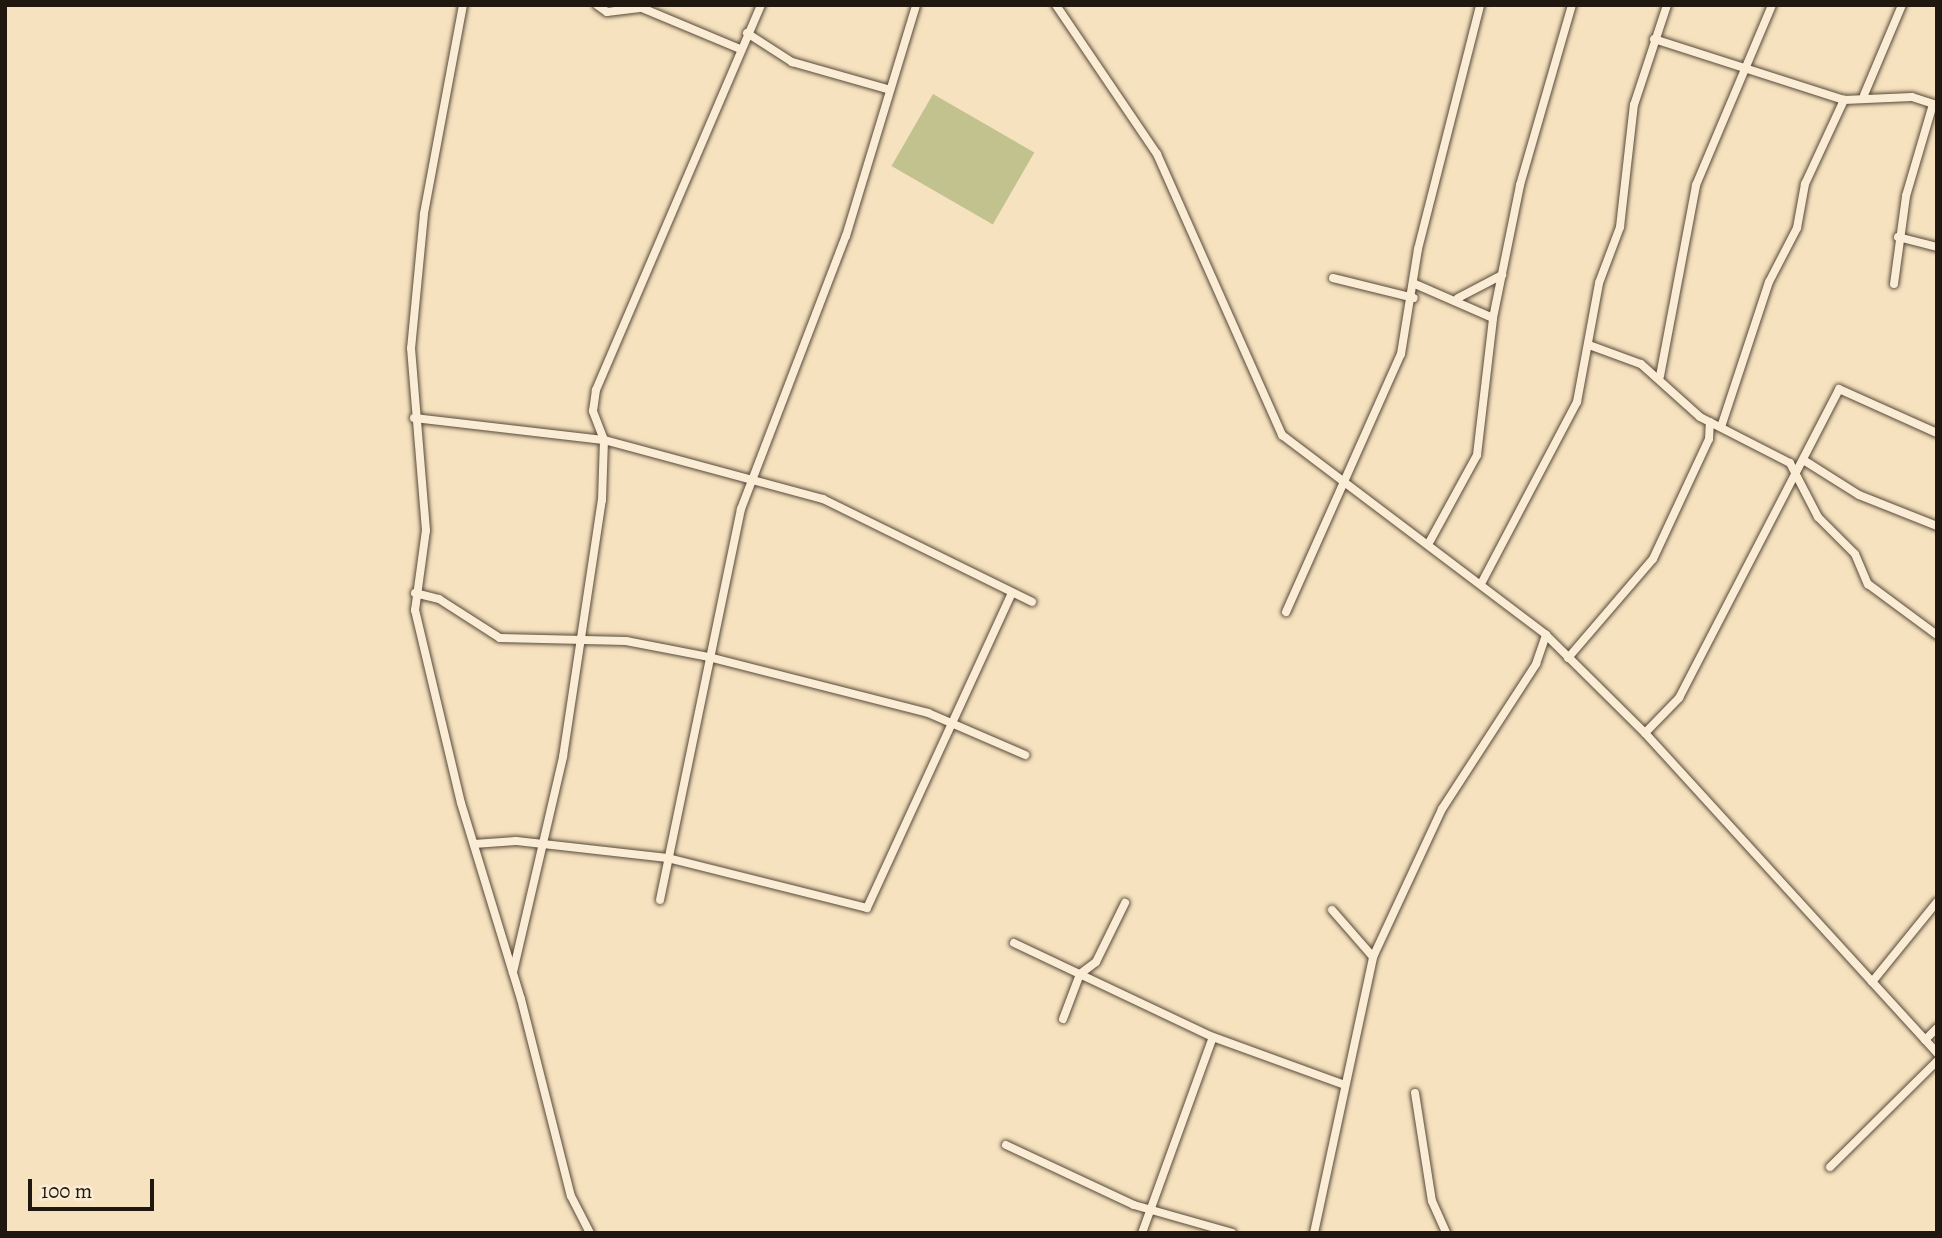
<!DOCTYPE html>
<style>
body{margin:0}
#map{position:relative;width:1942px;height:1238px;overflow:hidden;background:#f7e2bf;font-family:Alegreya,serif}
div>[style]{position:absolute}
.green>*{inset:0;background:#c2c28e;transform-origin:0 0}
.roads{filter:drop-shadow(0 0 2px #564a3a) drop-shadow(0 0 2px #564a3a)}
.street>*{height:8px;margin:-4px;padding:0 4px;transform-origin:4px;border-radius:4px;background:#faecd5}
span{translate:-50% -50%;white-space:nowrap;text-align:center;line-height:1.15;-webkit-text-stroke:5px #faecd5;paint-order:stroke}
.frame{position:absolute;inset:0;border:7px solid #20180e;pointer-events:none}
.scale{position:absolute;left:28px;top:1179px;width:126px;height:32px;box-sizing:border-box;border:4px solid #20180e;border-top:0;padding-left:9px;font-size:21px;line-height:24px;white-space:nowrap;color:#20180e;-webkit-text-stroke:5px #faecd5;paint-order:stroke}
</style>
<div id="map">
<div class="green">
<i style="left:933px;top:94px;width:117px;height:83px;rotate:30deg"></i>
</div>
<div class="roads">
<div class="street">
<i style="left:463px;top:5px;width:213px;rotate:100.6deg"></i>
<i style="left:424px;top:214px;width:135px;rotate:95.5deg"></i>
<i style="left:411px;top:348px;width:183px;rotate:85.3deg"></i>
<i style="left:426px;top:530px;width:81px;rotate:97.8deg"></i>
<i style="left:415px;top:610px;width:198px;rotate:76.6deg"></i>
<i style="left:461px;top:803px;width:205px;rotate:73deg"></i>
<i style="left:521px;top:999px;width:203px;rotate:75.8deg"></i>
<i style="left:571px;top:1196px;width:42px;rotate:62.8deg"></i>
<i style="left:597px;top:5px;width:12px;rotate:35deg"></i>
<i style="left:607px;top:12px;width:35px;rotate:-7deg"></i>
<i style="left:642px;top:8px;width:106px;rotate:22.7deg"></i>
<i style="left:1056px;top:5px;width:180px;rotate:55.9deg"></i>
<i style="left:1157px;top:154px;width:308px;rotate:66deg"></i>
<i style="left:1282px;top:435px;width:331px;rotate:37.1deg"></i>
<i style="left:1546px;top:635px;width:139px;rotate:44.7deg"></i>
<i style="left:1645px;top:733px;width:433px;rotate:47.6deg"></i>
<i style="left:747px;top:33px;width:54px;rotate:32.8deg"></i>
<i style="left:792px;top:62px;width:99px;rotate:15.9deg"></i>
<i style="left:1654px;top:39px;width:200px;rotate:17.8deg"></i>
<i style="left:1844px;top:100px;width:68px;rotate:-2.5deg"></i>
<i style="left:1912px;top:97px;width:26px;rotate:18deg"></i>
<i style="left:1864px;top:95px;width:98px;rotate:-67.1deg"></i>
<i style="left:1898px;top:237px;width:40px;rotate:14.4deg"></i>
<i style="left:1333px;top:278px;width:83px;rotate:13.9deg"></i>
<i style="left:1415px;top:284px;width:85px;rotate:23.6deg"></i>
<i style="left:1894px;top:284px;width:89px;rotate:-82.2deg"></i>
<i style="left:1906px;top:196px;width:96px;rotate:-73.6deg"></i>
<i style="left:1458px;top:298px;width:50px;rotate:-27.6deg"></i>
<i style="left:1589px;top:345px;width:55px;rotate:20.1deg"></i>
<i style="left:1641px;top:364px;width:79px;rotate:41.9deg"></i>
<i style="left:1700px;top:417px;width:101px;rotate:27.1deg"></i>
<i style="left:1790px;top:463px;width:61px;rotate:62.6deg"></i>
<i style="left:1818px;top:517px;width:52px;rotate:45deg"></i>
<i style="left:1855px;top:554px;width:33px;rotate:67deg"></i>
<i style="left:1868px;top:584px;width:86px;rotate:36.5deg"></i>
<i style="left:1660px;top:376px;width:194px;rotate:-79.3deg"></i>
<i style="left:1696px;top:185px;width:195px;rotate:-67.1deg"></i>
<i style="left:414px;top:418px;width:191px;rotate:6.6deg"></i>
<i style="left:604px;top:440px;width:227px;rotate:15.1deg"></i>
<i style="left:823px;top:499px;width:233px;rotate:26.2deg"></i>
<i style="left:1722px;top:424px;width:150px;rotate:-71.7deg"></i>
<i style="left:1769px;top:282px;width:61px;rotate:-62.6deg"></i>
<i style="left:1797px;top:228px;width:45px;rotate:-79.7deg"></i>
<i style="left:1805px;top:184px;width:93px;rotate:-65.1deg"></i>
<i style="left:1805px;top:461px;width:64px;rotate:32.2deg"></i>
<i style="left:1859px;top:495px;width:84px;rotate:21.7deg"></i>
<i style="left:1430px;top:541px;width:98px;rotate:-61.3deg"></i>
<i style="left:1477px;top:455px;width:138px;rotate:-83.3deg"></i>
<i style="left:1493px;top:318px;width:136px;rotate:-78.5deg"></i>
<i style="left:1520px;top:185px;width:187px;rotate:-73.9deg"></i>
<i style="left:1482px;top:582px;width:204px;rotate:-62.2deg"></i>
<i style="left:1577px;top:402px;width:121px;rotate:-79.5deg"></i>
<i style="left:1599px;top:283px;width:60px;rotate:-69.4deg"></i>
<i style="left:1620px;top:227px;width:123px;rotate:-83.5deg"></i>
<i style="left:1634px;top:105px;width:105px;rotate:-71.7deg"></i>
<i style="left:415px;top:593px;width:25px;rotate:14deg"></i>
<i style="left:439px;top:599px;width:72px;rotate:32.6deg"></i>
<i style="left:500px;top:638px;width:126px;rotate:1.4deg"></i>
<i style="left:626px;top:641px;width:85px;rotate:10.9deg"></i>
<i style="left:709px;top:657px;width:226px;rotate:14.3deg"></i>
<i style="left:928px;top:713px;width:106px;rotate:23.4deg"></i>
<i style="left:1286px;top:612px;width:282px;rotate:-66deg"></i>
<i style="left:1401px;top:354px;width:106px;rotate:-80.8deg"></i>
<i style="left:1418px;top:249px;width:252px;rotate:-75.7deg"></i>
<i style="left:1568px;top:658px;width:130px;rotate:-49.4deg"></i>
<i style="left:1653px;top:559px;width:132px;rotate:-65deg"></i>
<i style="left:1709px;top:439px;width:17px;rotate:-87deg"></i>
<i style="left:1645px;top:733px;width:49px;rotate:-45.8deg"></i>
<i style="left:1679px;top:698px;width:348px;rotate:-62.6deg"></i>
<i style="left:1839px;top:389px;width:107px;rotate:24.2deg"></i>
<i style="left:474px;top:844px;width:42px;rotate:-4.1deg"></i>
<i style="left:516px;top:841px;width:153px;rotate:6.4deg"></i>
<i style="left:668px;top:858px;width:205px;rotate:14.1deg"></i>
<i style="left:867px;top:908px;width:347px;rotate:-65.3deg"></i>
<i style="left:660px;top:900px;width:399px;rotate:-78.3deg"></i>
<i style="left:741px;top:509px;width:292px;rotate:-69deg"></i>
<i style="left:846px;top:236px;width:241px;rotate:-73.1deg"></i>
<i style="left:1332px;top:910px;width:62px;rotate:48.9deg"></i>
<i style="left:1014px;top:943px;width:220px;rotate:25.3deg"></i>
<i style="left:1213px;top:1037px;width:140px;rotate:20deg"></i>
<i style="left:513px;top:972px;width:221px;rotate:-76.9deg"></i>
<i style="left:563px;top:757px;width:260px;rotate:-81.4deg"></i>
<i style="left:602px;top:500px;width:60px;rotate:-88.1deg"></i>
<i style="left:604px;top:440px;width:31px;rotate:-111deg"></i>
<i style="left:593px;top:411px;width:21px;rotate:-82deg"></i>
<i style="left:596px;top:390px;width:419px;rotate:-66.8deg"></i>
<i style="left:1872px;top:982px;width:103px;rotate:-50.9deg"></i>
<i style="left:1063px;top:1019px;width:48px;rotate:-69.3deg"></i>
<i style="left:1080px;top:974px;width:20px;rotate:-37deg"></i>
<i style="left:1096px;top:962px;width:66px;rotate:-63.8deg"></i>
<i style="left:1925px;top:1040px;width:17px;rotate:-45deg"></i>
<i style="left:1415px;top:1093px;width:109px;rotate:81.1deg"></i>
<i style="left:1432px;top:1201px;width:35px;rotate:66deg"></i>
<i style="left:1006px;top:1145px;width:141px;rotate:25.1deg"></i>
<i style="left:1134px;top:1205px;width:102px;rotate:15.9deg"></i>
<i style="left:1830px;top:1167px;width:151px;rotate:-44.7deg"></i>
<i style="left:1142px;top:1233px;width:208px;rotate:-70.1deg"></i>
<i style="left:1314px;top:1233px;width:282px;rotate:-77.9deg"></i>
<i style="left:1373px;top:957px;width:163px;rotate:-65deg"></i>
<i style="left:1442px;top:809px;width:173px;rotate:-57deg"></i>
<i style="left:1536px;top:664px;width:31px;rotate:-71deg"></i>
</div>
</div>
<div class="frame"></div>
<div class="scale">100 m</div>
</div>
